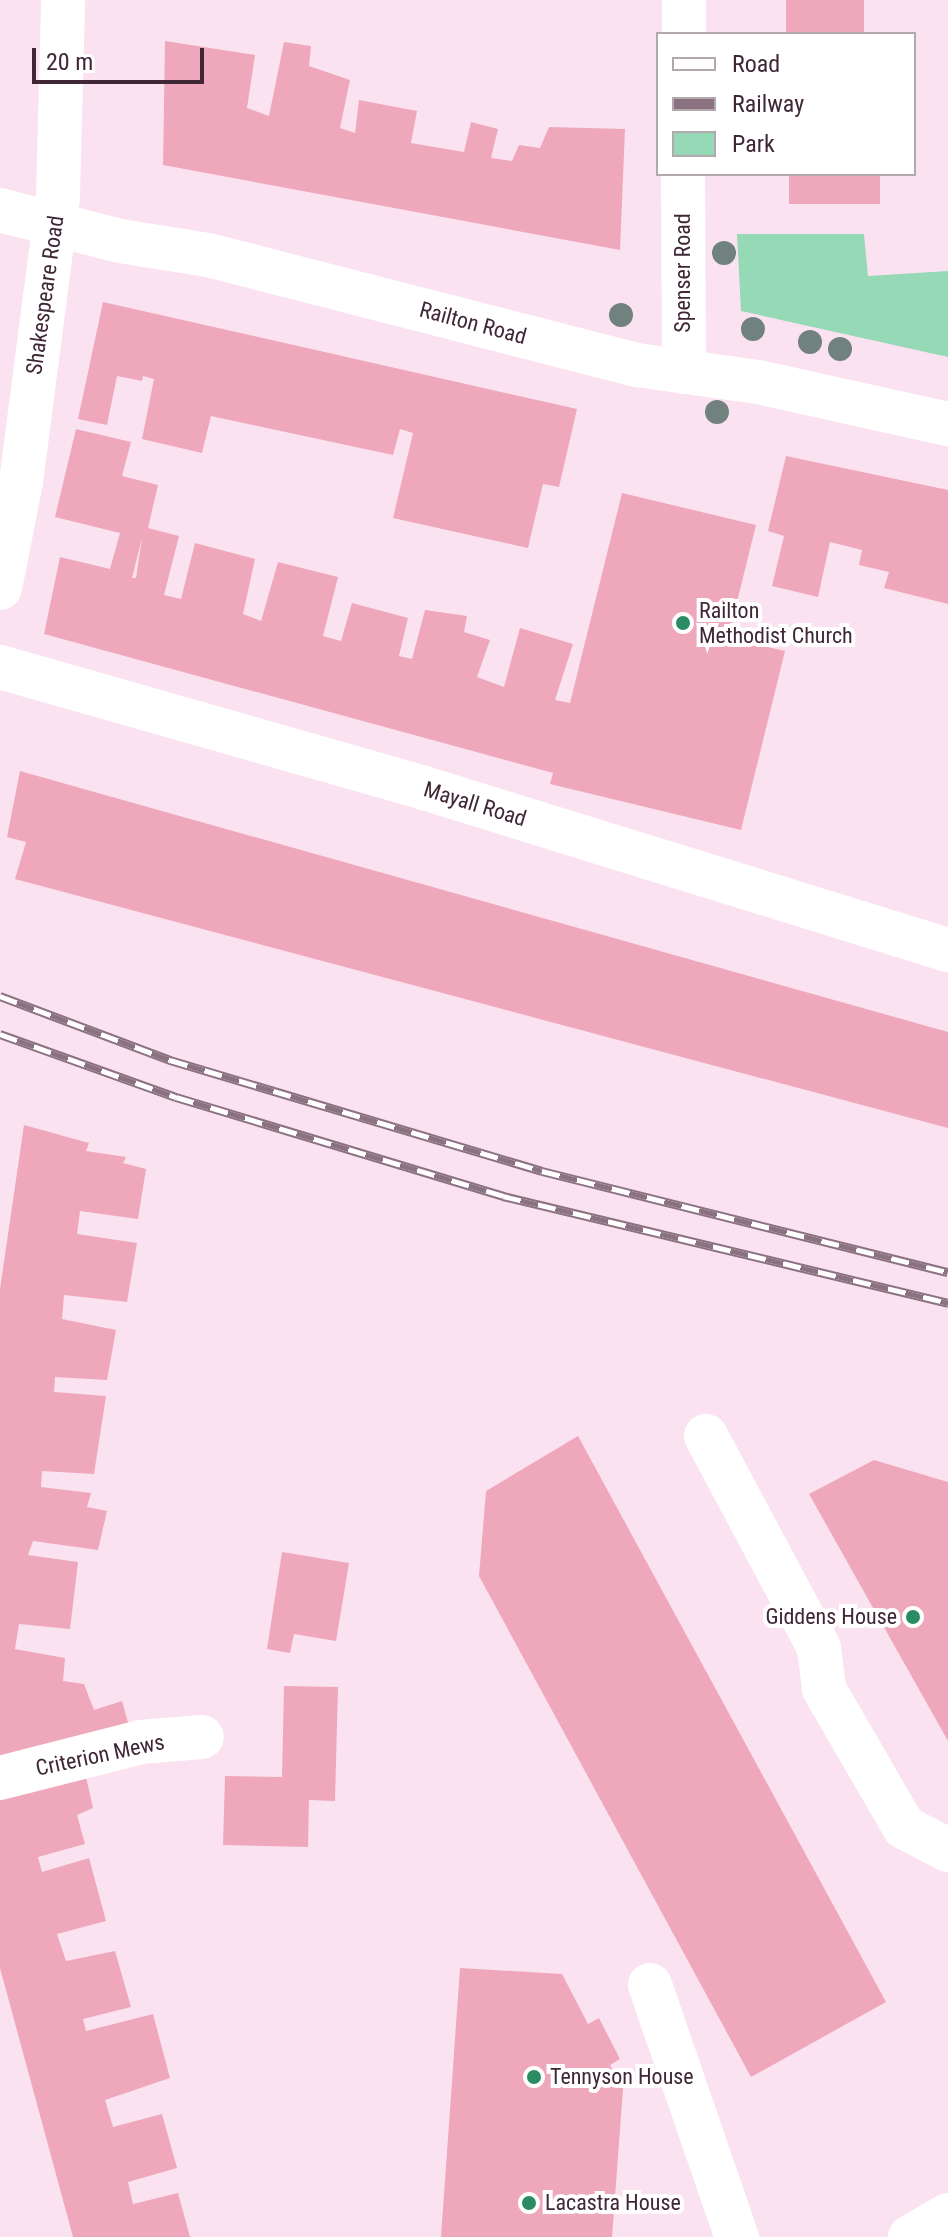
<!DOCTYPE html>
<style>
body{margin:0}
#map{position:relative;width:948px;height:2237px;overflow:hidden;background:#fbe2f1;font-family:"Roboto Condensed",sans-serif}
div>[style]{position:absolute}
.green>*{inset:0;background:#95d9b7}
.building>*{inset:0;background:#efa8bb;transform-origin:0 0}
.minor>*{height:44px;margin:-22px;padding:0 22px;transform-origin:22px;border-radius:22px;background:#fff}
.rail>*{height:9px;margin-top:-4.5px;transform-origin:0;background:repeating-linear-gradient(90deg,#fff 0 18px,#8b7281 0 36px);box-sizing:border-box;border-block:2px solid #8b7281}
.trees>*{width:24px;height:24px;margin:-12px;border-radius:50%;background:#71817e}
.dots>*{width:22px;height:22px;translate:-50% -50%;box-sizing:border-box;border:4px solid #fff;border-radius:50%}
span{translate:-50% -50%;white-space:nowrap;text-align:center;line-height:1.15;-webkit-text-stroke:8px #fff;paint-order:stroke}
.street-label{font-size:22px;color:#3f2736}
.poi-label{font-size:22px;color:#3f2736}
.left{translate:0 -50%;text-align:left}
.right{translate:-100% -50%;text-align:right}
.legend{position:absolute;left:656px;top:32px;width:260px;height:144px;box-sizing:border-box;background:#fff;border:2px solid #b2a9af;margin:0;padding:10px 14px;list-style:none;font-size:24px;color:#3f2736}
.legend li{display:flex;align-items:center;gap:16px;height:40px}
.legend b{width:40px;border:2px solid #b2a9af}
.scale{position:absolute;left:32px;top:48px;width:172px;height:36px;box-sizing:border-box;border:4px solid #3f2736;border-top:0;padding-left:10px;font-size:24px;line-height:28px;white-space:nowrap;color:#3f2736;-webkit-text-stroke:6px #fff;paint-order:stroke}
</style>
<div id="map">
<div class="green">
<i style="clip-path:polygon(737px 234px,864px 234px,868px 276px,948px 271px,948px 357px,741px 311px)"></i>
</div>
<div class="building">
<i style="left:786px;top:0;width:78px;height:34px"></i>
<i style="clip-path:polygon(165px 41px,255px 55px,247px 108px,269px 116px,284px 42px,311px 46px,309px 66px,350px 80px,340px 128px,355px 133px,359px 100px,417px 111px,411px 143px,464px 152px,471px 122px,498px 129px,491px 158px,512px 161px,519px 145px,540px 148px,549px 127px,625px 129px,620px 250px,163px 165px)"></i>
<i style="left:789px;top:174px;width:91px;height:30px"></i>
<i style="clip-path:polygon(103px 302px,577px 409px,559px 487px,543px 484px,528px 548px,393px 518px,413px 433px,400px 429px,393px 455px,211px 416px,202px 453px,142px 439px,154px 379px,143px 376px,142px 381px,117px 376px,107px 425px,78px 419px)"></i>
<i style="clip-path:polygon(evenodd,76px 429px,131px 442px,122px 476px,158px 485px,148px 528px,179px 536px,164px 595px,181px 599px,195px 543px,255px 559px,243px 614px,261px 621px,278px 562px,338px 577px,323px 636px,341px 641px,352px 603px,408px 618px,399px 656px,412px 659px,425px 610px,467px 616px,464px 632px,490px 640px,477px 677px,504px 687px,520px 628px,573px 644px,555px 700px,570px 703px,622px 493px,756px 525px,728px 638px,785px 651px,741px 830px,550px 784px,553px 773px,44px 634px,60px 557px,110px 569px,120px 533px,55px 517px,76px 429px,142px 538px,136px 578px,132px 578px,142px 538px)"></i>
<i style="clip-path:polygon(786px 456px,948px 490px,948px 604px,884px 588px,889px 572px,859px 565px,862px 550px,830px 542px,818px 597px,772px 586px,784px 536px,768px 531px)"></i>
<i style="clip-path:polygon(20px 771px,948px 1032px,948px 1128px,15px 879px,26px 842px,7px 837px)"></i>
<i style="clip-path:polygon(24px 1125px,89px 1143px,86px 1151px,126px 1157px,123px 1163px,146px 1169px,138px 1219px,80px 1211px,77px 1234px,137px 1243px,127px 1302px,64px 1295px,62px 1319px,116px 1330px,107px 1380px,55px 1377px,54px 1392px,106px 1396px,94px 1474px,42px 1471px,41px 1487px,91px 1493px,87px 1507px,107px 1511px,98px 1550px,33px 1541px,28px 1555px,78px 1562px,70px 1629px,19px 1624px,15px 1649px,65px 1658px,63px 1681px,84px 1684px,94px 1710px,122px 1701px,129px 1726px,0 1762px,0 1289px)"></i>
<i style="clip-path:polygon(578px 1436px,886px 2002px,751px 2077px,479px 1576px,486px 1491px)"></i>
<i style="clip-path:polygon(874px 1460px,948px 1482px,948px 1741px,809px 1494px)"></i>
<i style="clip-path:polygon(282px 1552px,349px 1563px,336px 1641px,294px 1634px,290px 1653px,267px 1649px)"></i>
<i style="clip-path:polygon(284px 1686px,338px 1687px,335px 1801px,309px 1800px,308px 1847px,223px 1845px,225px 1776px,282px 1777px)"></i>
<i style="clip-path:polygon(84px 1768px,93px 1808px,77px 1815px,85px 1844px,38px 1857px,42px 1872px,89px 1858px,106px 1921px,57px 1934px,66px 1961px,115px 1951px,131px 2007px,83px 2019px,86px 2031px,153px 2014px,170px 2078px,105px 2100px,113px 2127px,162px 2114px,177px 2168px,128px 2182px,133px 2204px,178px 2193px,190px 2237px,73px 2237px,0 1968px,0 1794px)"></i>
<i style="clip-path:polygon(460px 1968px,562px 1974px,588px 2024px,599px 2018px,620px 2059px,610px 2065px,623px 2089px,612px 2237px,441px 2237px)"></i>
</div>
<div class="minor">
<i style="left:684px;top:34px;width:34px;rotate:-90deg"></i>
<i style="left:683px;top:174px;width:198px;rotate:89.7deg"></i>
<i style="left:0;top:210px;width:124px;rotate:14.5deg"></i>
<i style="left:120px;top:241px;width:89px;rotate:9deg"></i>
<i style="left:208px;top:255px;width:443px;rotate:14.4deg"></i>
<i style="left:637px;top:365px;width:122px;rotate:8deg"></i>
<i style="left:758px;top:382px;width:195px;rotate:12.5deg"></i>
<i style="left:0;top:588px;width:108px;rotate:-78.8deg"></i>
<i style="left:21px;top:482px;width:288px;rotate:-82.6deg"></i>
<i style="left:58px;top:196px;width:196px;rotate:-88.5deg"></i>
<i style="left:0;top:667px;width:441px;rotate:15.9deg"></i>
<i style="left:424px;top:788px;width:548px;rotate:17.18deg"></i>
<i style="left:706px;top:1436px;width:240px;rotate:61.9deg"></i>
<i style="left:819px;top:1648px;width:41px;rotate:83deg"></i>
<i style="left:824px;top:1689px;width:160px;rotate:59.9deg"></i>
<i style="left:904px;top:1827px;width:50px;rotate:27.6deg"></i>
<i style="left:0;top:1778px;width:146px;rotate:-14.3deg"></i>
<i style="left:141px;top:1742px;width:61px;rotate:-4.7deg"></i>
<i style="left:650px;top:1985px;width:267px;rotate:71deg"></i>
<i style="left:910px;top:2237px;width:44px;rotate:-30.1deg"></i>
</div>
<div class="rail">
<i style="left:0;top:996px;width:182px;rotate:20.6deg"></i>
<i style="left:170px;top:1060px;width:388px;rotate:16.6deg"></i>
<i style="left:542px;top:1171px;width:418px;rotate:14deg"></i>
<i style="left:0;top:1034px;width:187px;rotate:19.7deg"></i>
<i style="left:176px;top:1097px;width:342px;rotate:16.8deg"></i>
<i style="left:503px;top:1196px;width:458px;rotate:13.5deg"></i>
</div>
<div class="trees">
<i style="left:724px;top:253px"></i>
<i style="left:621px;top:315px"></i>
<i style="left:753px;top:329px"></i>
<i style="left:810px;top:342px"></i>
<i style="left:840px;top:349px"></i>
<i style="left:717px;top:412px"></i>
</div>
<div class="dots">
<i style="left:683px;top:623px;background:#2b8b63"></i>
<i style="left:913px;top:1617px;background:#2b8b63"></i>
<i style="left:534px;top:2077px;background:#2b8b63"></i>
<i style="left:529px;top:2203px;background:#2b8b63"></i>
</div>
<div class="street-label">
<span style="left:683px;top:273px;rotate:-90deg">Spenser Road</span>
<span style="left:45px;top:295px;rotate:-82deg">Shakespeare Road</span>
<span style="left:473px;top:323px;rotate:15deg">Railton Road</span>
<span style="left:475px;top:804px;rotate:17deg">Mayall Road</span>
<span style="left:100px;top:1755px;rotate:-12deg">Criterion Mews</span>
</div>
<div class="poi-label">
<span class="left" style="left:699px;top:623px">Railton<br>Methodist Church</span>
<span class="right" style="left:897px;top:1617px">Giddens House</span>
<span class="left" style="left:550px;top:2077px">Tennyson House</span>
<span class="left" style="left:545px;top:2203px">Lacastra House</span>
</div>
<ul class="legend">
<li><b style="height:10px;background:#fff"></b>Road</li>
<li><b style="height:10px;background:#8b7281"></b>Railway</li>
<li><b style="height:22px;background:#95d9b7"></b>Park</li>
</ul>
<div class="scale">20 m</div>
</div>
